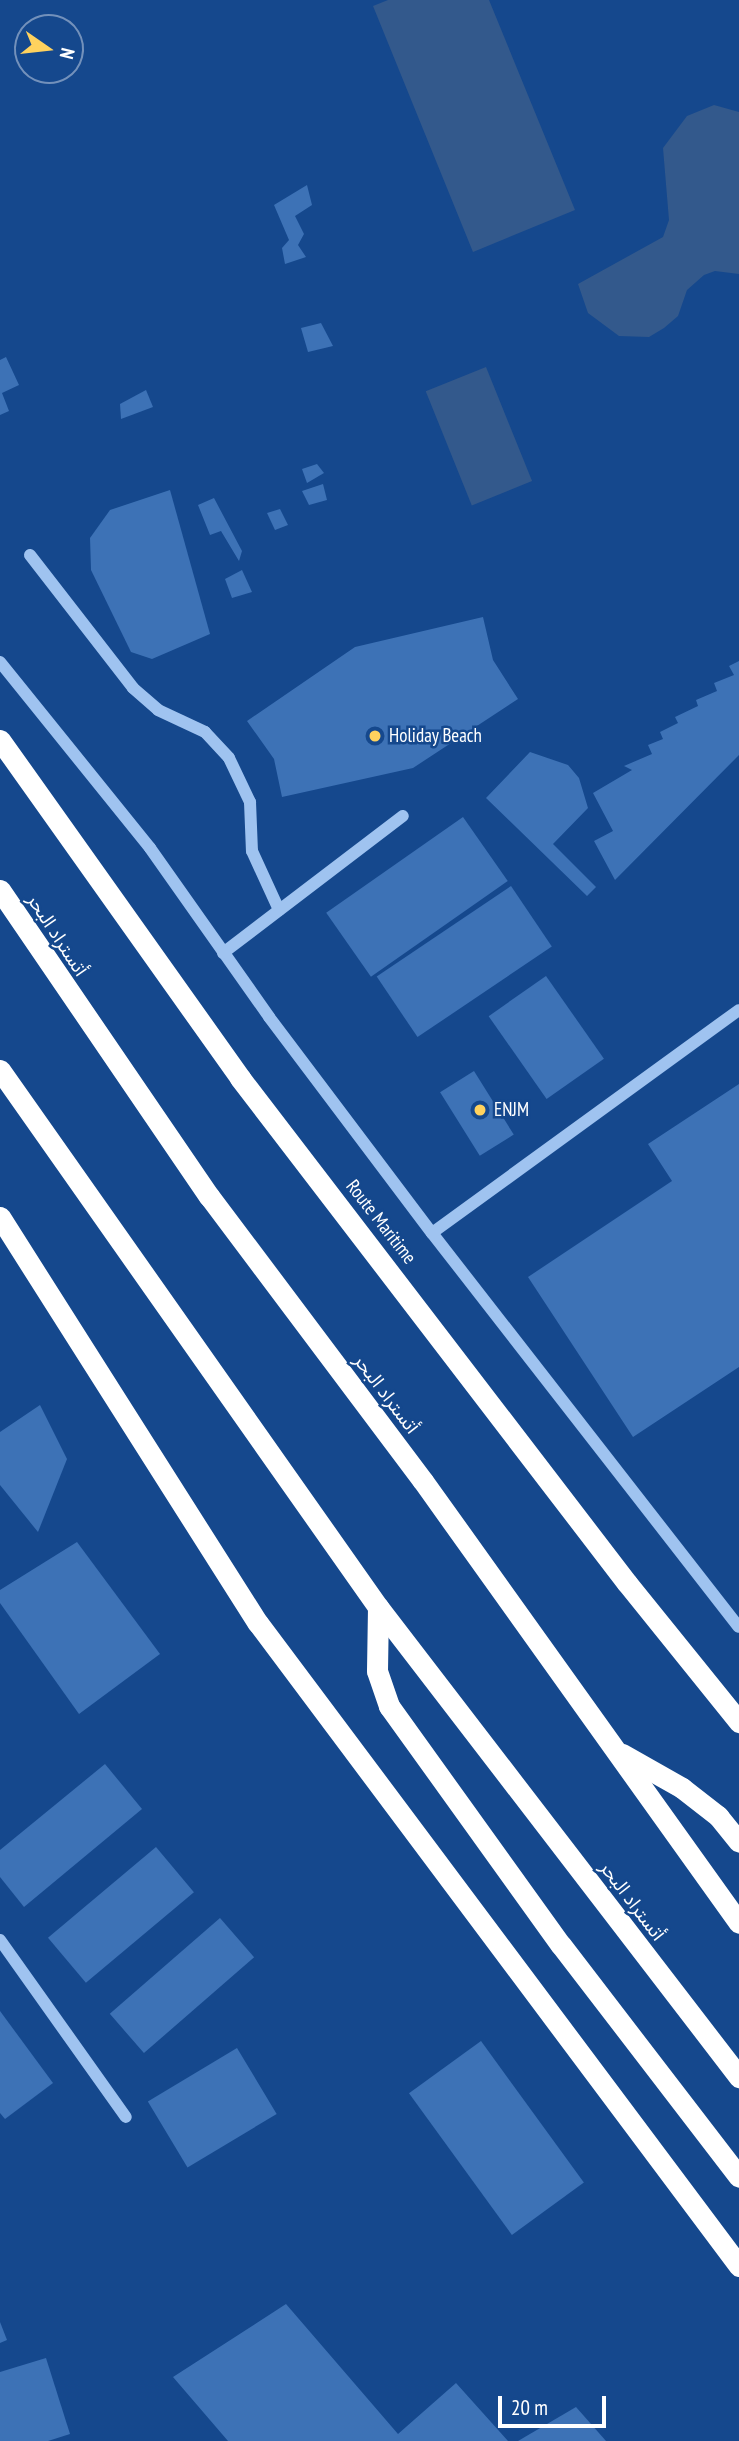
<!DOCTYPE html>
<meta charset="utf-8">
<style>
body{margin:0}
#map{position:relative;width:739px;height:2441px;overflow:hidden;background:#15488d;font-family:"PT Sans Narrow","Noto Sans Arabic",sans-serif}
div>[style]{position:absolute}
.water>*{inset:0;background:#33598c;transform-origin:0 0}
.building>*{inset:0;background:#3d72b6;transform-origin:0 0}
.minor>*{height:12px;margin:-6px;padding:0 6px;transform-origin:6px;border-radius:6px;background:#9fc3f0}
.highway>*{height:21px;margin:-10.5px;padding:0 10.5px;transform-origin:10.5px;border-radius:10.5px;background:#fff}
.dots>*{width:19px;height:19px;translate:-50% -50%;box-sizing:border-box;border:4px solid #15488d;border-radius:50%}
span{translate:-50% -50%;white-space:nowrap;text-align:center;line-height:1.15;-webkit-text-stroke:5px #15488d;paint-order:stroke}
.poi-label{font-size:19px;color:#fff}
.left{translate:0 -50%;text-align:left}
.street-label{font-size:19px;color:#fff}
.north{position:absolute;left:14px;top:14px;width:70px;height:70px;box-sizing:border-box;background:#15488d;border:2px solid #7391bb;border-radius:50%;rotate:104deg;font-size:19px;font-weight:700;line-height:28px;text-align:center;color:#fff}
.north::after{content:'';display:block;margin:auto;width:24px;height:32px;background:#ffd25e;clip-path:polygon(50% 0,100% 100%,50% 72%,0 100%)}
.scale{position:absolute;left:498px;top:2396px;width:108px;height:32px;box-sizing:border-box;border:4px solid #fff;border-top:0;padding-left:9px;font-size:21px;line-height:24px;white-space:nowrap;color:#fff;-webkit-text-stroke:5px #15488d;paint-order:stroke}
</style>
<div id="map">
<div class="water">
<i style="clip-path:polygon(388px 0,489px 0,575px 210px,473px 252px,373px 6px)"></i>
<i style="clip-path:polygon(714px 105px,739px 112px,739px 274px,715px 271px,704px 275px,687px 290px,678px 316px,664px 328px,649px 337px,619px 336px,588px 313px,578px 284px,663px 237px,669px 220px,663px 148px,687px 116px)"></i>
<i style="left:486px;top:367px;width:123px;height:65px;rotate:68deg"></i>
</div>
<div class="building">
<i style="clip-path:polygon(307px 185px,312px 205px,295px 216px,304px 234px,298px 245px,306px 257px,285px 264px,282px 248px,289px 240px,274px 205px)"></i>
<i style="clip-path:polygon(321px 323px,333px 346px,308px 352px,301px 328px)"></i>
<i style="clip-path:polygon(6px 357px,19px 385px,2px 393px,9px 411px,0 415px,0 360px)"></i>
<i style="clip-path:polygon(146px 390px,153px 407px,121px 419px,120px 404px)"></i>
<i style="clip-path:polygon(317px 464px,324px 473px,307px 483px,302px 469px)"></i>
<i style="clip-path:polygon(323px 484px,327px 500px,309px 505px,302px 491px)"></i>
<i style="clip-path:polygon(170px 490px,210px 634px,152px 659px,131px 652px,91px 570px,90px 538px,110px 510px)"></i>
<i style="clip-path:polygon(214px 498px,242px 551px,239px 561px,221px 531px,210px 535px,198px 505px)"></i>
<i style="clip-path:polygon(280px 509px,288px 525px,275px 530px,267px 513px)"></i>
<i style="clip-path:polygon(242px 570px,252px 592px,232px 598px,225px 579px)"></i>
<i style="clip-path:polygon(483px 617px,493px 660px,518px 699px,413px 768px,282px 797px,274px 759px,247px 721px,355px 647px)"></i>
<i style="clip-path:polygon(739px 661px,739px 755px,615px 880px,594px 841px,613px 831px,593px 793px,632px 770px,624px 766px,652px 754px,648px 745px,663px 739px,660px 732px,678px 723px,675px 717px,698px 706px,696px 700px,717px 691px,714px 683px,734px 675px,729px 666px)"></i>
<i style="clip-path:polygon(530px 752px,568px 765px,579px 778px,588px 808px,553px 844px,596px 887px,587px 896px,486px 798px)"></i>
<i style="left:463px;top:817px;width:78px;height:167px;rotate:55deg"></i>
<i style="left:511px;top:886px;width:73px;height:162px;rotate:56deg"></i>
<i style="left:546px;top:976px;width:101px;height:70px;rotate:55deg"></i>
<i style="left:474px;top:1071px;width:75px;height:40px;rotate:58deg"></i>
<i style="clip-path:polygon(739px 1084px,739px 1367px,633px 1437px,528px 1277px,672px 1181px,648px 1144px)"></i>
<i style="clip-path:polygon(40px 1405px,67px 1459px,38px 1532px,0 1485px,0 1432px)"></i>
<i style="clip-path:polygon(77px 1542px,160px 1654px,79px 1714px,0 1603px,0 1590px)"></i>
<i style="clip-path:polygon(105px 1764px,142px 1809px,24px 1907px,0 1877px,0 1850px)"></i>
<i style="left:156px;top:1847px;width:59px;height:141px;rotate:50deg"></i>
<i style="left:220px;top:1918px;width:52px;height:146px;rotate:49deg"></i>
<i style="clip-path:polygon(0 2011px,53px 2083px,5px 2119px,0 2113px)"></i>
<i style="left:481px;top:2041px;width:175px;height:89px;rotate:54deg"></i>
<i style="left:237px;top:2048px;width:77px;height:104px;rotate:59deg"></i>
<i style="clip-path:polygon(286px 2304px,398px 2434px,456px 2383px,508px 2441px,228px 2441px,173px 2377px)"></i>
<i style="clip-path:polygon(0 2322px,7px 2340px,0 2343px)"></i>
<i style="clip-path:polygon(46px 2358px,70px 2434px,48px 2441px,0 2441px,0 2372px)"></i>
<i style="clip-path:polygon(576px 2407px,606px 2441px,518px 2441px)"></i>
</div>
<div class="minor">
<i style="left:30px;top:555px;width:168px;rotate:52.2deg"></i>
<i style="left:133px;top:688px;width:33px;rotate:41deg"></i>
<i style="left:158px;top:710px;width:52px;rotate:25.1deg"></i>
<i style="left:205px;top:732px;width:35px;rotate:47deg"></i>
<i style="left:229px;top:758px;width:49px;rotate:64.5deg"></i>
<i style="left:250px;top:802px;width:49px;rotate:87.7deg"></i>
<i style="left:252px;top:851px;width:65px;rotate:65.4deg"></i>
<i style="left:0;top:662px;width:239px;rotate:51.1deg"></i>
<i style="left:150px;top:848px;width:207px;rotate:54.8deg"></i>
<i style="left:269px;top:1017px;width:271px;rotate:53deg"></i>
<i style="left:432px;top:1233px;width:499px;rotate:52.1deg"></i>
<i style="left:223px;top:953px;width:226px;rotate:-37.3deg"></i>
<i style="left:432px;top:1233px;width:379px;rotate:-36deg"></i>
<i style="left:0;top:1940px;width:217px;rotate:54.6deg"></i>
</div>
<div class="highway">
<i style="left:0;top:740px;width:415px;rotate:54.6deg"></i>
<i style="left:240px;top:1078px;width:636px;rotate:52.54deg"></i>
<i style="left:627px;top:1583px;width:179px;rotate:51.1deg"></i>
<i style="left:0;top:890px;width:371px;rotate:55.7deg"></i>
<i style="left:209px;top:1196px;width:356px;rotate:53.1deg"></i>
<i style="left:423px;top:1481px;width:543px;rotate:54.44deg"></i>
<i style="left:0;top:1070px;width:657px;rotate:54.86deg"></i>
<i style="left:378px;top:1607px;width:593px;rotate:52.47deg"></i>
<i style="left:0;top:1217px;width:481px;rotate:57.6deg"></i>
<i style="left:258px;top:1623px;width:803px;rotate:53.2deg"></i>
<i style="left:378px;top:1607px;width:64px;rotate:90.9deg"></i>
<i style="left:377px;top:1671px;width:37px;rotate:71deg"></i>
<i style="left:389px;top:1706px;width:294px;rotate:54.3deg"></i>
<i style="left:561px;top:1945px;width:292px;rotate:52.5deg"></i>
<i style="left:622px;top:1754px;width:69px;rotate:29.5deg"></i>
<i style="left:682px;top:1788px;width:46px;rotate:37.9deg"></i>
<i style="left:718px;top:1816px;width:33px;rotate:51deg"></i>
</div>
<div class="dots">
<i style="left:375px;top:736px;background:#ffd25e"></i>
<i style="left:480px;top:1110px;background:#ffd25e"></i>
</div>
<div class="poi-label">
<span class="left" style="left:389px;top:736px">Holiday Beach</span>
<span class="left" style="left:494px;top:1110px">ENJM</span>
</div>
<div class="street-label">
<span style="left:57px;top:935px;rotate:57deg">أتستراد البحر</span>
<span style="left:381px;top:1222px;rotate:52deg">Route Maritime</span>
<span style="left:386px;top:1394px;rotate:53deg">أتستراد البحر</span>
<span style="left:632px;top:1901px;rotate:53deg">أتستراد البحر</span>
</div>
<div class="north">N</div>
<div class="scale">20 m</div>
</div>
